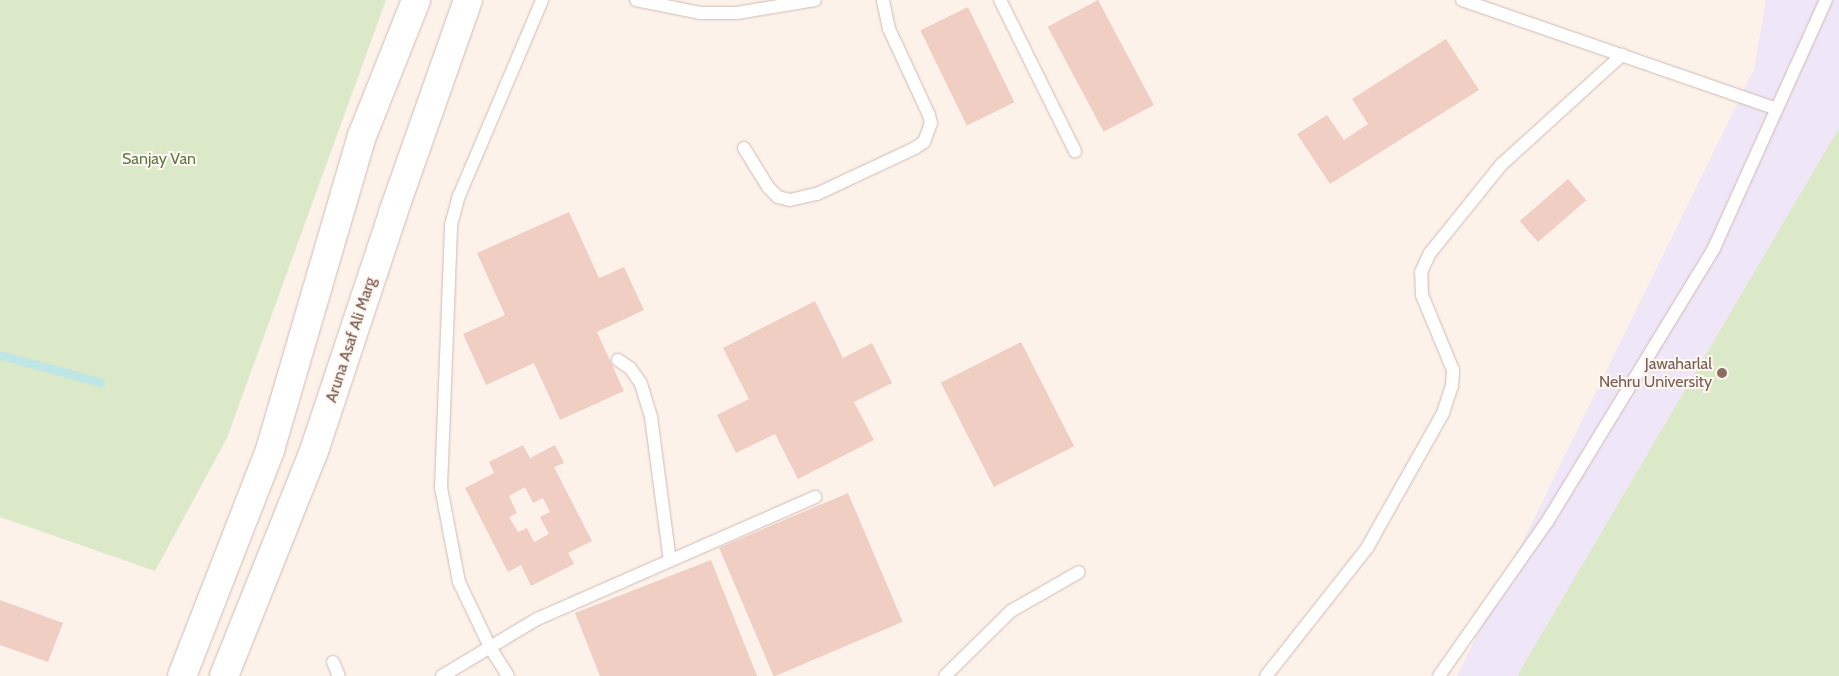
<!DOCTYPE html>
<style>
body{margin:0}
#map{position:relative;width:1839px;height:676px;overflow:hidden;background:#fcf2ea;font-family:Cabin,sans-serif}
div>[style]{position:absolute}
.education>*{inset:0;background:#efe6f8}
.green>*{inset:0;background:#dbe9c9}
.stream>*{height:9px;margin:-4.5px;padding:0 4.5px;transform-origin:4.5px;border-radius:4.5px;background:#bfe5e4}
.building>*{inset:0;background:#f0cec3;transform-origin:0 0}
.roads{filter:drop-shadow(0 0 1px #cfbbb2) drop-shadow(0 0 1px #cfbbb2)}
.lane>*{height:12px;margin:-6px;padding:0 6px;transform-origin:6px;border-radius:6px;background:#fff}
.secondary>*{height:28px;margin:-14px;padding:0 14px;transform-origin:14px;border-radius:14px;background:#fff}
.dots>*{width:14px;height:14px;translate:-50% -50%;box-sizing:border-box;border:2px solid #fef7f1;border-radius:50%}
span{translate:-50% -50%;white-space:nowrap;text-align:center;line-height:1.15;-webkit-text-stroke:4px #fef7f1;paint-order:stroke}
.park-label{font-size:16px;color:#5e7a47}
.street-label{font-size:16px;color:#75564e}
.education-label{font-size:16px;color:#785e54}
.right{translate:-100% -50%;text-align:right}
</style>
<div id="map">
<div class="education">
<i style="clip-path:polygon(1766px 0,1839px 0,1839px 676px,1457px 676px,1754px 69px)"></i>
</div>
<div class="green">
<i style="clip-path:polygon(0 0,386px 0,227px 438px,155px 571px,0 517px)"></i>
<i style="clip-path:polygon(1839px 128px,1839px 676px,1517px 676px)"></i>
</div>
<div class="stream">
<i style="left:0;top:355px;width:104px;rotate:15.1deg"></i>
</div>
<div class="building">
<i style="left:1098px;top:0;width:119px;height:57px;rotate:62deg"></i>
<i style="left:968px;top:7px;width:106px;height:53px;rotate:64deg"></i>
<i style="clip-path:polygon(1446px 39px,1479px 90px,1330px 184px,1297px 134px,1327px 115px,1344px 140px,1368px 124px,1352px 99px)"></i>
<i style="left:1568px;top:179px;width:28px;height:64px;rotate:49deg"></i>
<i style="clip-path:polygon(569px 212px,599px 278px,624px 267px,644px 310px,597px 332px,624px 391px,560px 420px,534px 363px,486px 385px,463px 334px,505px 315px,477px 253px)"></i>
<i style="clip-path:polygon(815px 301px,843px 358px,872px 343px,892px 383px,854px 402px,874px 440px,798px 479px,775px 434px,736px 453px,717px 415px,749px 399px,723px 348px)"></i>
<i style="left:1021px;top:342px;width:117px;height:90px;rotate:63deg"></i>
<i style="clip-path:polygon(evenodd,523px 445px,530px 458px,555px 445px,564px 463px,554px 467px,592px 541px,568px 553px,574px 564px,531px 586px,521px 565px,508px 572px,465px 488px,494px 473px,489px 462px,523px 445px,525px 487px,533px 503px,543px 498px,550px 512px,540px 517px,549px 534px,534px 542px,527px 528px,518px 532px,509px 517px,517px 513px,509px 496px,525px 487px)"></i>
<i style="left:848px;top:493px;width:140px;height:140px;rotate:67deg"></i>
<i style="clip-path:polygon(711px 560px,757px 676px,600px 676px,575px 613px)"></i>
<i style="clip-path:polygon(0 600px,63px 623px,48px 662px,0 645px)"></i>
</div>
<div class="roads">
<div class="lane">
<i style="left:636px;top:0;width:65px;rotate:11.5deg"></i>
<i style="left:700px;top:13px;width:37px"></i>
<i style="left:737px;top:13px;width:79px;rotate:-9.5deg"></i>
<i style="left:1000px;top:0;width:169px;rotate:63.6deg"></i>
<i style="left:1462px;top:0;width:333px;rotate:19.1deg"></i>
<i style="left:744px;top:148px;width:46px;rotate:58.4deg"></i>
<i style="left:768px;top:187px;width:14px;rotate:45deg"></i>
<i style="left:778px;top:197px;width:12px;rotate:14deg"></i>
<i style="left:790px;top:200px;width:28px;rotate:-13deg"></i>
<i style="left:817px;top:194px;width:108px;rotate:-25.1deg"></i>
<i style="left:915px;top:148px;width:11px;rotate:-34deg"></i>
<i style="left:924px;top:142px;width:20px;rotate:-70deg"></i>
<i style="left:931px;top:123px;width:8px;rotate:-104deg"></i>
<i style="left:929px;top:115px;width:95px;rotate:-114.9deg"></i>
<i style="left:889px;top:29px;width:30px;rotate:-102deg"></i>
<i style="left:618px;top:360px;width:14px;rotate:34deg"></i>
<i style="left:630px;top:368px;width:19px;rotate:55deg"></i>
<i style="left:641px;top:384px;width:34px;rotate:73deg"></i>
<i style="left:651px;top:417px;width:145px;rotate:82.5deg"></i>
<i style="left:333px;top:662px;width:15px;rotate:67deg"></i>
<i style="left:442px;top:676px;width:111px;rotate:-31deg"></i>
<i style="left:537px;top:619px;width:304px;rotate:-23.7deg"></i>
<i style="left:508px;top:676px;width:34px;rotate:-122deg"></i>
<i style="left:490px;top:647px;width:72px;rotate:-115.5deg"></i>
<i style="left:459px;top:582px;width:96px;rotate:-100.8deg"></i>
<i style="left:441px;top:488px;width:263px;rotate:-87.8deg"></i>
<i style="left:451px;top:225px;width:30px;rotate:-75deg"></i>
<i style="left:459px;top:196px;width:213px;rotate:-67deg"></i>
<i style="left:945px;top:676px;width:93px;rotate:-44.6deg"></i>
<i style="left:1011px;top:611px;width:78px;rotate:-29.8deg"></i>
<i style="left:1266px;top:676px;width:163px;rotate:-51.7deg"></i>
<i style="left:1367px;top:548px;width:155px;rotate:-60.6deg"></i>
<i style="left:1443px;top:413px;width:28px;rotate:-72deg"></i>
<i style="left:1452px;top:386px;width:16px;rotate:-86deg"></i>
<i style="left:1453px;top:370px;width:81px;rotate:-112.5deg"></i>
<i style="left:1422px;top:295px;width:23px;rotate:-92deg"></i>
<i style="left:1421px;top:272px;width:21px;rotate:-65deg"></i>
<i style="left:1430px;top:253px;width:113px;rotate:-51.1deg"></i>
<i style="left:1501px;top:165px;width:164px;rotate:-42.3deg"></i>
<i style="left:1439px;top:676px;width:188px;rotate:-55deg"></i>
<i style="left:1547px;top:522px;width:321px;rotate:-58.6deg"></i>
<i style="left:1714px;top:248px;width:272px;rotate:-65.7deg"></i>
</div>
<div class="secondary">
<i style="left:182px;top:676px;width:243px;rotate:-68.7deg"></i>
<i style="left:270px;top:450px;width:327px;rotate:-73.7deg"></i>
<i style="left:362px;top:136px;width:146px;rotate:-68.3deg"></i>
<i style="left:224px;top:676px;width:239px;rotate:-68.2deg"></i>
<i style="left:313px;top:454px;width:254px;rotate:-71.6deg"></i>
<i style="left:393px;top:213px;width:226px;rotate:-70.6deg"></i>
</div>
</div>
<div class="dots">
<i style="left:1722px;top:373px;background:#8d6e63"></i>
</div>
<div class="park-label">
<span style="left:159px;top:159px">Sanjay Van</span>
</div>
<div class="street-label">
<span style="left:351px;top:340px;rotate:-72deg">Aruna Asaf Ali Marg</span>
</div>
<div class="education-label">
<span class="right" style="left:1712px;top:373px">Jawaharlal<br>Nehru University</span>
</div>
</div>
